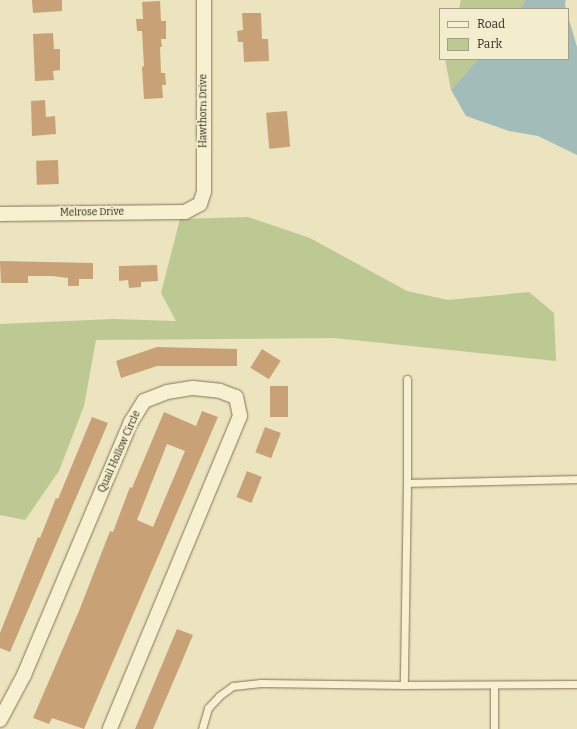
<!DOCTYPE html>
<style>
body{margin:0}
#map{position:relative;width:577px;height:729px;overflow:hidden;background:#ebe4be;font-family:Bitter,serif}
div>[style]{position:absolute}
.green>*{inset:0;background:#bcc993}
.water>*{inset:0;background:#a2bdb9}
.building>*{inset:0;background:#c8a276;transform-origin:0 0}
.roads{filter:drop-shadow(0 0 1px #837458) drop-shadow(0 0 1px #837458)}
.service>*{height:7px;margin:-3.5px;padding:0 3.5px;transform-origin:3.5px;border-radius:3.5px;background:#f7f0d1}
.minor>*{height:14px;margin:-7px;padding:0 7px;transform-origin:7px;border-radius:7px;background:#f7f0d1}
span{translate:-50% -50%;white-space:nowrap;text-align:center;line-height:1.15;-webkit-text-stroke:3px #f3edce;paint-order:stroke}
.street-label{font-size:10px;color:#332a1c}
.legend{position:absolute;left:439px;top:8px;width:130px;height:52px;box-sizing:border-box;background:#f3edce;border:1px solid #a69f87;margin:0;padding:5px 7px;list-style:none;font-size:12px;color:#332a1c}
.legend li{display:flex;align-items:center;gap:8px;height:20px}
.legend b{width:20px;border:1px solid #a69f87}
</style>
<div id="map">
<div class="green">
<i style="clip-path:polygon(461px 0,526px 0,527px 1px,520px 9px,459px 9px)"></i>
<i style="clip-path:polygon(445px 59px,478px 59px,451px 90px)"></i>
<i style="clip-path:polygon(248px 217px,310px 238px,407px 291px,448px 300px,529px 292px,554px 313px,556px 361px,334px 338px,96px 340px,84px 406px,59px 471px,25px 520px,0 515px,0 324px,113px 319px,176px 321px,161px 293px,180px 219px)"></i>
</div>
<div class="water">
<i style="clip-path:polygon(526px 0,566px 0,565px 3px,566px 9px,520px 9px)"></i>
<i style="clip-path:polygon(568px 16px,577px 47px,577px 155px,538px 136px,509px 131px,466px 116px,451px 90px,478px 59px,568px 59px)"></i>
</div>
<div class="building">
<i style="clip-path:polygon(32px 0,62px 0,62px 11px,33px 13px)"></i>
<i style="clip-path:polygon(160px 1px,161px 21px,166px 21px,166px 39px,161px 39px,162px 47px,160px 47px,161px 73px,165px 73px,166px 85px,162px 85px,163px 98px,144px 99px,142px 67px,144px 66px,142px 31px,137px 31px,136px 19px,143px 19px,142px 2px)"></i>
<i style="clip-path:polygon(242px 13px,261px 13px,262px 39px,268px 39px,269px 61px,244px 62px,243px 42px,238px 42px,237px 31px,243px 30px)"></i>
<i style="clip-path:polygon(53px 33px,54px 49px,60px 49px,60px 70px,53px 71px,54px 80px,35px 81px,33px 34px)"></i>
<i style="clip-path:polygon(45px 100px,46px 117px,55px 116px,56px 134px,32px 136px,31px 101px)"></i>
<i style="left:287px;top:111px;width:36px;height:21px;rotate:85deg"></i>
<i style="left:58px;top:160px;width:24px;height:22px;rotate:88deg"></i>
<i style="clip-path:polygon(0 261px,93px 263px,93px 279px,79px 279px,79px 286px,68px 286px,68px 278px,52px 276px,28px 276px,28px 283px,1px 283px)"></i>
<i style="clip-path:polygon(157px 265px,158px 281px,141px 282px,141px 287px,129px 288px,128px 280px,119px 281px,119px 266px)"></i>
<i style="clip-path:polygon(157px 347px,237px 349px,237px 366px,157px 366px,121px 378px,116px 361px)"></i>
<i style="left:262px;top:349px;width:22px;height:22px;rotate:32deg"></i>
<i style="left:270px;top:386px;width:18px;height:31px"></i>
<i style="clip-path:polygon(evenodd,202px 411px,218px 417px,84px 729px,52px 718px,49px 724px,33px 718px,79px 611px,110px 531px,113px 532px,130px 487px,132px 488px,164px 412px,196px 426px,202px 411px,167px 444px,185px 451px,153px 527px,137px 520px,167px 444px)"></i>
<i style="clip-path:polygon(92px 417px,108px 423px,10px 652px,0 648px,0 633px,38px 537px,40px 538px,56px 498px,58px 499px)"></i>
<i style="left:265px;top:427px;width:17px;height:27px;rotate:21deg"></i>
<i style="left:247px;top:471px;width:16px;height:28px;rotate:22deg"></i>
<i style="clip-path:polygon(177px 629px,193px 635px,180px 666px,153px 729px,135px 729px)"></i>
</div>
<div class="roads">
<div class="service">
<i style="left:407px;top:379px;width:104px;rotate:90deg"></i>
<i style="left:577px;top:479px;width:170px;rotate:178.7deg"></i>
<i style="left:407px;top:483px;width:202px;rotate:90.9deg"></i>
<i style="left:404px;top:685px;width:173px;rotate:-0.3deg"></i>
<i style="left:202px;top:729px;width:22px;rotate:-74deg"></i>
<i style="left:208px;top:708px;width:16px;rotate:-47deg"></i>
<i style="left:219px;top:696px;width:17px;rotate:-36deg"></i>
<i style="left:233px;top:686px;width:28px;rotate:-6deg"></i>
<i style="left:261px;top:683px;width:143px;rotate:0.8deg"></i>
<i style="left:494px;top:729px;width:44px;rotate:-90deg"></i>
</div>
<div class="minor">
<i style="left:0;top:214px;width:185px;rotate:-0.6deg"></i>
<i style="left:185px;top:212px;width:17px;rotate:-28deg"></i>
<i style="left:200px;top:204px;width:13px;rotate:-72deg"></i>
<i style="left:204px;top:192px;width:192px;rotate:-90deg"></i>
<i style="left:0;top:720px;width:51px;rotate:-61.9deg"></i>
<i style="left:24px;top:675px;width:275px;rotate:-67.1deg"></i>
<i style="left:131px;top:422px;width:25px;rotate:-58deg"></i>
<i style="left:144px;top:401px;width:25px;rotate:-21deg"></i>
<i style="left:167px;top:392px;width:26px;rotate:-9deg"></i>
<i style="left:193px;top:388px;width:27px;rotate:6deg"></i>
<i style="left:220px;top:391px;width:17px;rotate:21deg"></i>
<i style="left:236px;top:397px;width:19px;rotate:78deg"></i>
<i style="left:240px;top:416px;width:339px;rotate:112.6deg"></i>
</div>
</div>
<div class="street-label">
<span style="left:204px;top:111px;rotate:-90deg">Hawthorn Drive</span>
<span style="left:92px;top:213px;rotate:-1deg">Melrose Drive</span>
<span style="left:120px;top:452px;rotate:-66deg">Quail Hollow Circle</span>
</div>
<ul class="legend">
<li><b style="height:5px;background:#f7f0d1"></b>Road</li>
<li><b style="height:11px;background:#bcc993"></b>Park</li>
</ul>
</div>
